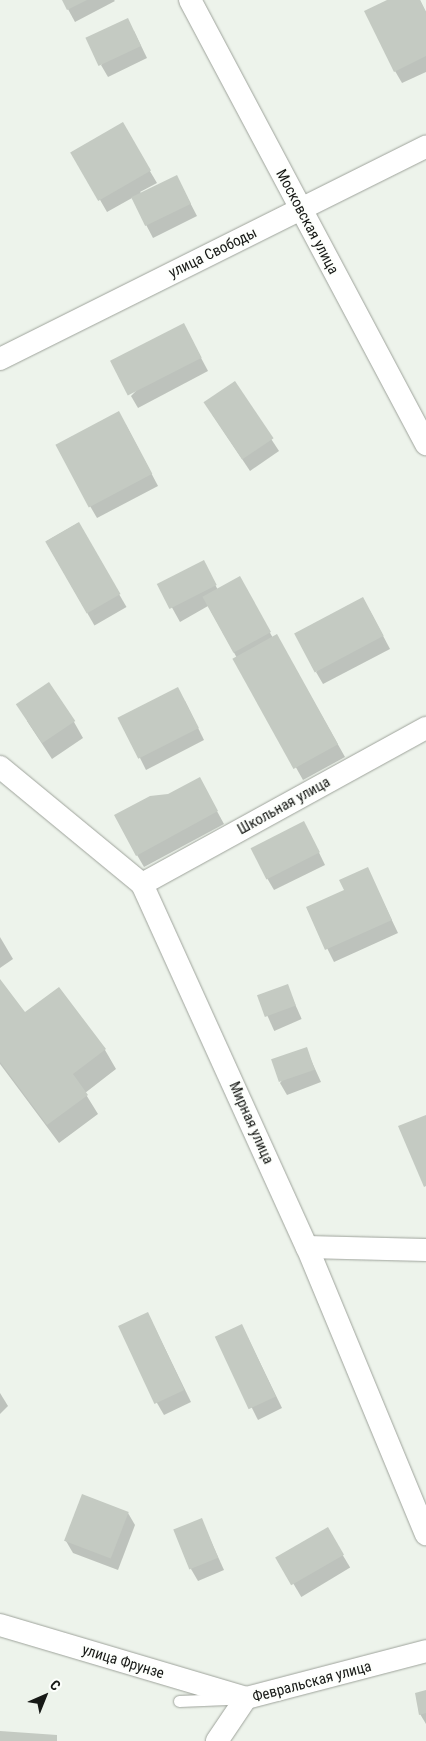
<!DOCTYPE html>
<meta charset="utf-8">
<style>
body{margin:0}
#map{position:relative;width:426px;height:1741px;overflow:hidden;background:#edf3eb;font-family:"Roboto Condensed",sans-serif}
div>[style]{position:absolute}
.shadow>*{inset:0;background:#0003;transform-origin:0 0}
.building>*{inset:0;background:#c4cac2;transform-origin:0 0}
.roads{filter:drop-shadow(0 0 1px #9ea39b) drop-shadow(0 0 1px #9ea39b)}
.lane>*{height:11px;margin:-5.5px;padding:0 5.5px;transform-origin:5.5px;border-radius:5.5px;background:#fff}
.street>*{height:22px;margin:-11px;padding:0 11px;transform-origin:11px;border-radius:11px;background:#fff}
span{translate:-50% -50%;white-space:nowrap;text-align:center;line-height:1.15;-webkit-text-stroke:4px #fdfffc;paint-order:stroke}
.street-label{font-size:15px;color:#171916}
.north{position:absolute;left:20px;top:1671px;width:50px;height:50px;-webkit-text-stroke:4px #fdfffc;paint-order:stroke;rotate:44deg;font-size:14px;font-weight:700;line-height:20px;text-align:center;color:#171916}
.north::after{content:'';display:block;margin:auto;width:18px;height:22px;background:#171916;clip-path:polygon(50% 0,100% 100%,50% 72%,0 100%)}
</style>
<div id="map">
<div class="shadow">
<i style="clip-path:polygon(63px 0,114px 0,115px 1px,75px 22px)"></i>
<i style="clip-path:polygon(389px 0,420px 0,426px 12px,426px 72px,402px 83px,395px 71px)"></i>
<i style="clip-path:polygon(134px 31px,147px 58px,108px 77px,101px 65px)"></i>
<i style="clip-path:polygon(122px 124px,157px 183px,140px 192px,142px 194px,183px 189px,197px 216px,153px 238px,132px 198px,107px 212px,73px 153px)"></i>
<i style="clip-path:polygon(190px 337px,208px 371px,138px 408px,131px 396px)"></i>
<i style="clip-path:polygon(234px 382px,279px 451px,250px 471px,212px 414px)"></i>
<i style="clip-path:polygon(126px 425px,158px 486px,97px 518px,90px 506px)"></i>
<i style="left:78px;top:523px;width:97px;height:37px;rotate:60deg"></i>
<i style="clip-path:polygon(203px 562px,218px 590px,239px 578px,273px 638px,277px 636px,345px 757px,303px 780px,235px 659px,237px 658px,208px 606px,180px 622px,160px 586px)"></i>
<i style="clip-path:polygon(370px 611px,390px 649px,323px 684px,316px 672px)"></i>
<i style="clip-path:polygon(185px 701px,204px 740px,146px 770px,120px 718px)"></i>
<i style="clip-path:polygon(27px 721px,74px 722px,83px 738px,52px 759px)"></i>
<i style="clip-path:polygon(206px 791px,224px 824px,144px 867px,137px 855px)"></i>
<i style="clip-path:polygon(310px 834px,325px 865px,274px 890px,267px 878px)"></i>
<i style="clip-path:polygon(367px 868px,398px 933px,334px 962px,307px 908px,345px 891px)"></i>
<i style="clip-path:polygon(0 937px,13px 959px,0 968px)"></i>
<i style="clip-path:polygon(0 981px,25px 1014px,59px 988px,105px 1050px,116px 1069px,85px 1093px,98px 1114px,59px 1143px,0 1064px)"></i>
<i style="left:287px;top:986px;width:36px;height:30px;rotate:66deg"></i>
<i style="clip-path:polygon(306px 1049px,321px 1082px,287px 1095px,280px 1083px)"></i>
<i style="clip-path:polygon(154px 1326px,191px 1402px,164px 1415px,157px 1403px)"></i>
<i style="clip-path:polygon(216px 1338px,248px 1338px,282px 1408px,258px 1420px)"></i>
<i style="clip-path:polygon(0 1393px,8px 1406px,0 1414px)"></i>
<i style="clip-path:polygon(128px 1513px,135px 1525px,118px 1570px,73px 1553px,66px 1541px)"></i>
<i style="clip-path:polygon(201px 1519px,224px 1570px,198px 1581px,191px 1569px)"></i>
<i style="left:327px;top:1529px;width:45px;height:57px;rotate:59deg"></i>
<i style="clip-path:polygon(426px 1692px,426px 1724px,420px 1714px)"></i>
</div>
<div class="building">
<i style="clip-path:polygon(62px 0,87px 0,67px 10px)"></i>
<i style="clip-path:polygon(387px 0,420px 0,426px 12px,426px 56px,394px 72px,364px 11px)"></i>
<i style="left:128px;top:18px;width:31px;height:47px;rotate:65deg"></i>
<i style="left:123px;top:122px;width:56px;height:61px;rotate:60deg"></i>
<i style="left:177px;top:175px;width:32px;height:51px;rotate:64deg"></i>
<i style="left:184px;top:323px;width:39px;height:83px;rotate:63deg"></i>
<i style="left:235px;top:381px;width:69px;height:38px;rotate:56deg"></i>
<i style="left:119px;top:411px;width:71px;height:72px;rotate:62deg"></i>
<i style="left:79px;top:522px;width:83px;height:39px;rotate:60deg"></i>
<i style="left:204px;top:560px;width:28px;height:53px;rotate:63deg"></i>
<i style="left:240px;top:576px;width:64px;height:43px;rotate:61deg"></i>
<i style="left:363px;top:597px;width:44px;height:78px;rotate:62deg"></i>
<i style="left:277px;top:634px;width:126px;height:51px;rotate:61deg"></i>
<i style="left:49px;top:682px;width:47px;height:40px;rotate:56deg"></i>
<i style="left:178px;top:687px;width:46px;height:68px;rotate:63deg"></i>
<i style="clip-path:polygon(200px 777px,218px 811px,136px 856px,114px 815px,150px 796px,168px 794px)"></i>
<i style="left:304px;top:821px;width:35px;height:60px;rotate:63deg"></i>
<i style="clip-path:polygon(368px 867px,392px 920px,325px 950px,306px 907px,344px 890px,339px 880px)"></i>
<i style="clip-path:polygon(0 979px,25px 1012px,59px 987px,106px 1049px,73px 1074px,88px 1095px,47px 1125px,0 1062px)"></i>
<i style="left:288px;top:984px;width:23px;height:33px;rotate:70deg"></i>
<i style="left:307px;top:1047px;width:24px;height:38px;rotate:71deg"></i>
<i style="clip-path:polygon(426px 1115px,426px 1186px,424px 1187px,398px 1126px)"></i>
<i style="left:148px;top:1312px;width:86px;height:33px;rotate:65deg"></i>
<i style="left:242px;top:1324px;width:80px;height:30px;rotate:65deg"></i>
<i style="left:82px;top:1494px;width:50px;height:50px;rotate:21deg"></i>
<i style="left:202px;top:1518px;width:43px;height:31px;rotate:68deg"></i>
<i style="left:328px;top:1527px;width:32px;height:61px;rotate:60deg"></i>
<i style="clip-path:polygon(426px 1690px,426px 1713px,419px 1715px,415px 1693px)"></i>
<i style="clip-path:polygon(0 1731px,57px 1735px,57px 1741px,0 1741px)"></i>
</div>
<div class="roads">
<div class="lane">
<i style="left:179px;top:1701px;width:48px;rotate:-2.4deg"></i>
</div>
<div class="street">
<i style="left:190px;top:0;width:503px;rotate:62.01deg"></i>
<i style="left:0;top:359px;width:476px;rotate:-26.5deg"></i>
<i style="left:0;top:767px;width:184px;rotate:39.5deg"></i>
<i style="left:142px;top:884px;width:399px;rotate:65.6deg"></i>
<i style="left:307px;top:1247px;width:311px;rotate:67.5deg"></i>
<i style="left:142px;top:884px;width:324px;rotate:-28.8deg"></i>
<i style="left:307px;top:1247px;width:119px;rotate:1.4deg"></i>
<i style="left:0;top:1625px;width:257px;rotate:16.5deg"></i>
<i style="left:217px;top:1741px;width:52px;rotate:-56deg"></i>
<i style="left:246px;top:1698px;width:186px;rotate:-14.6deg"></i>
</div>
</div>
<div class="street-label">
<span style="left:307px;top:222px;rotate:62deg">Московская улица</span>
<span style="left:213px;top:253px;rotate:-26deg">улица Свободы</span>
<span style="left:284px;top:806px;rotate:-29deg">Школьная улица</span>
<span style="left:251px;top:1123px;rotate:66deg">Мирная улица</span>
<span style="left:123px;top:1662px;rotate:17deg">улица Фрунзе</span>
<span style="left:312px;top:1682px;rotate:-15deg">Февральская улица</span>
</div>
<div class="north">С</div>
</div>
